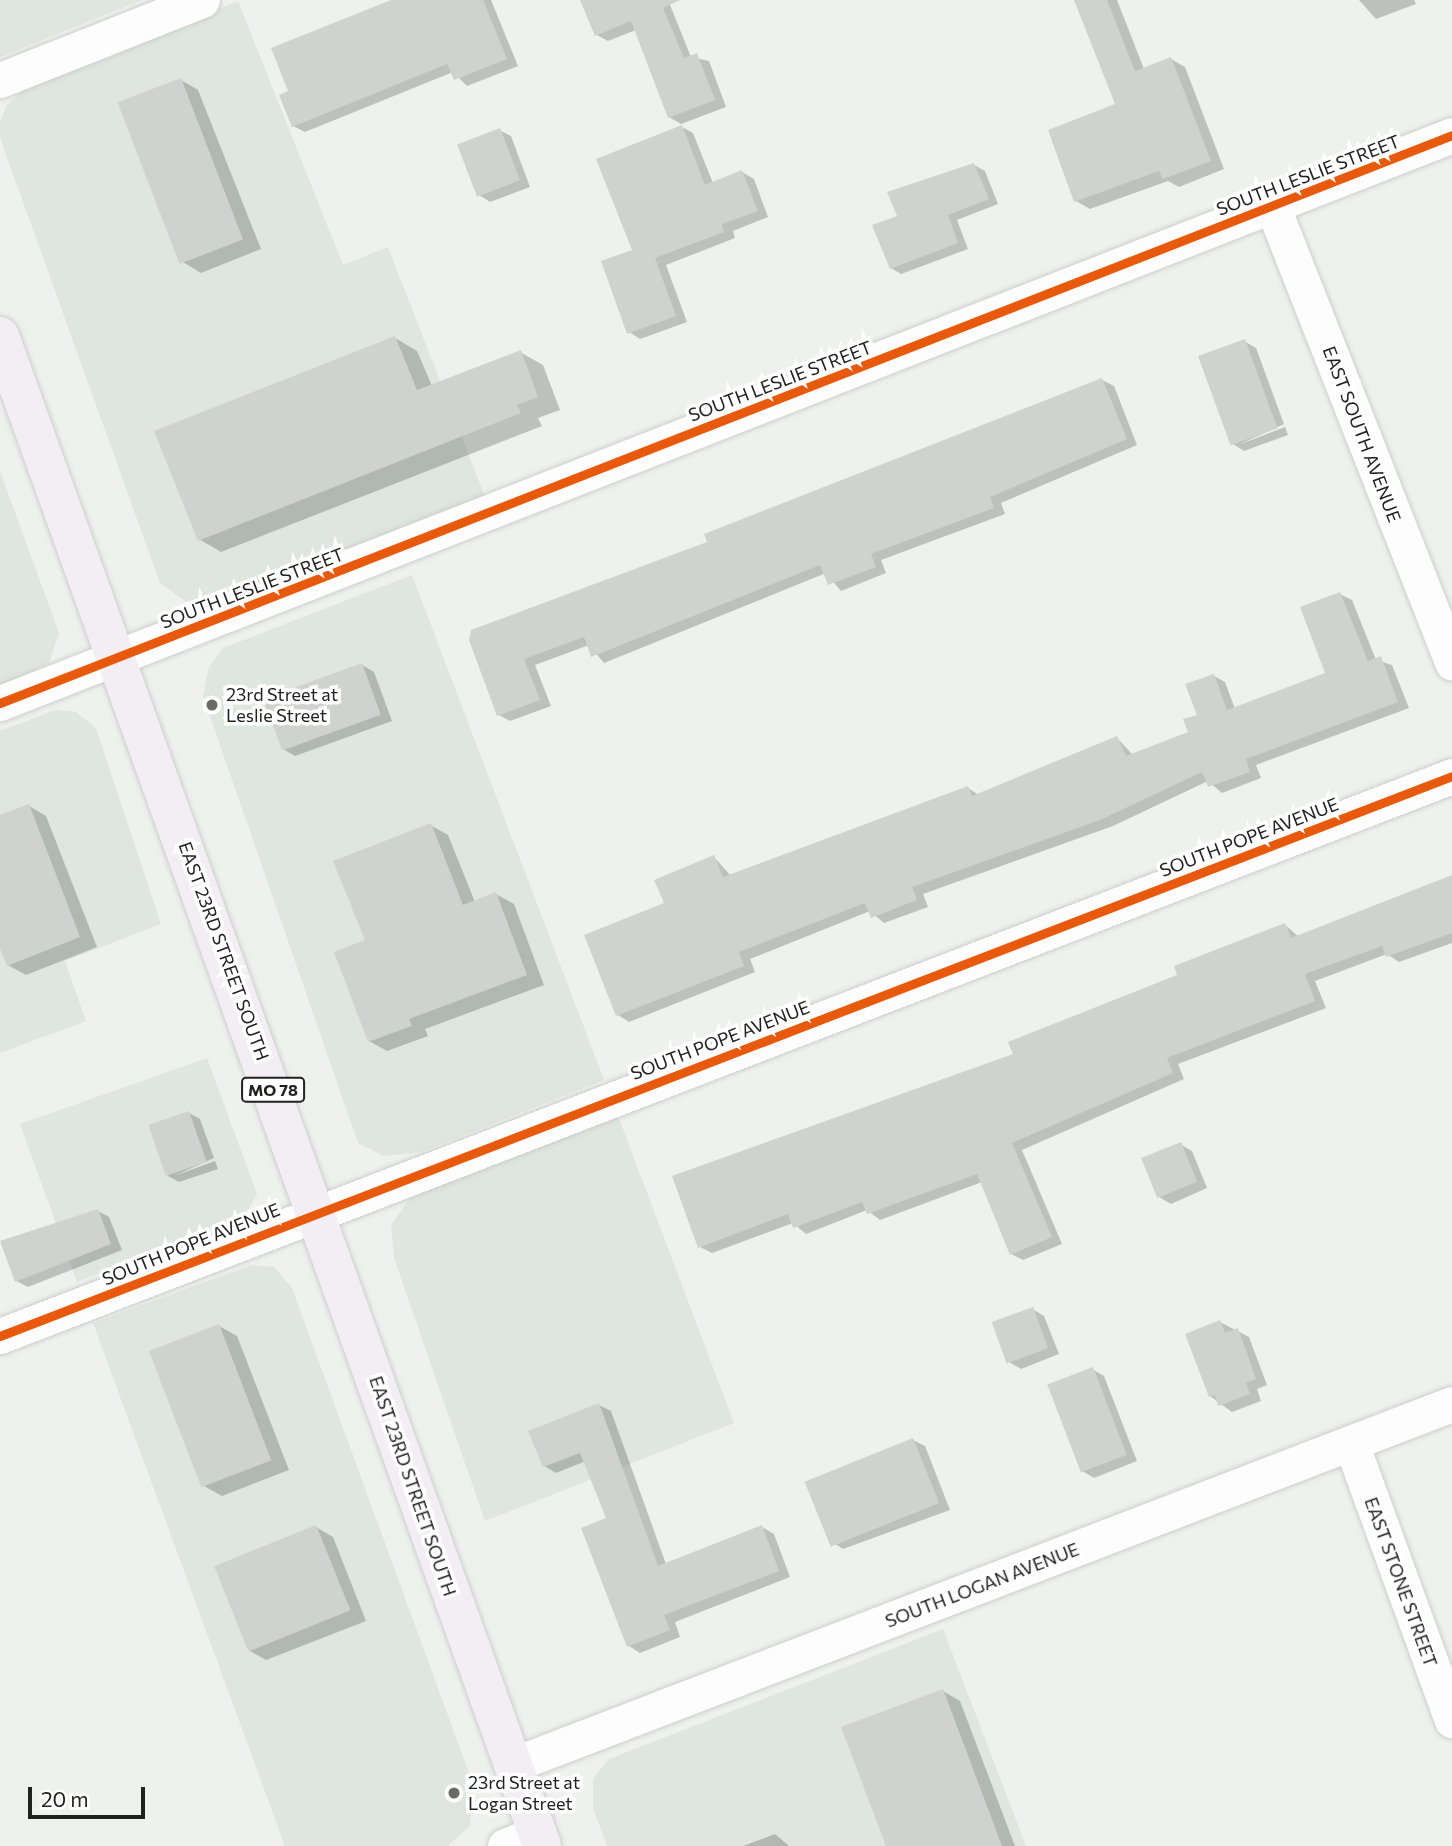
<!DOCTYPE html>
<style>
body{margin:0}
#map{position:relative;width:1452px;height:1846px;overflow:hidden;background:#eef1ee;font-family:Commissioner,sans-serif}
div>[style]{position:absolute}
.built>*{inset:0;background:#dee6df}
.shadow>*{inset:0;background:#0003}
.building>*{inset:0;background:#d0d2d0;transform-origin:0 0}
.roads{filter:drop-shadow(0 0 2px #cccecc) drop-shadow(0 0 2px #cccecc)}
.street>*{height:35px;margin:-17.5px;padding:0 17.5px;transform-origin:17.5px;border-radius:17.5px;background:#fcfdfc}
.primary>*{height:38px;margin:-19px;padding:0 19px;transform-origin:19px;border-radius:19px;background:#f2eef4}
.cycleway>*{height:9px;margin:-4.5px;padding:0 4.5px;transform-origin:4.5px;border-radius:4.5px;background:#e8590c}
.dots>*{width:19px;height:19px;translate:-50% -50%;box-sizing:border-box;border:4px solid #fff;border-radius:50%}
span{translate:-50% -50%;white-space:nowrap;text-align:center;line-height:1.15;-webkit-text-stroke:7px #fff;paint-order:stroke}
.shield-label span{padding:2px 5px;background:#fff;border:2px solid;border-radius:5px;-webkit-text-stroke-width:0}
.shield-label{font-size:16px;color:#202220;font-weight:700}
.street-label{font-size:18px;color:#202220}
.poi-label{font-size:18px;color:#202220}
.left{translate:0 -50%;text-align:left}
.scale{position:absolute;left:28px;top:1787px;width:117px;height:32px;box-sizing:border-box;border:4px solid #202220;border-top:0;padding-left:9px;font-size:21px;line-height:24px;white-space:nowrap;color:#202220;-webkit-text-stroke:5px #fff;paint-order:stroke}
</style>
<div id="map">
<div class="built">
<i style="clip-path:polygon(0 0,142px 0,0 57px)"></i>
<i style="clip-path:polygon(238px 1px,343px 265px,388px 247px,487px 502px,211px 605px,185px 601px,160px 583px,0 138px,0 123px,6px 106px,26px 87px)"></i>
<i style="clip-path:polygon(0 471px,59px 633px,49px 663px,0 687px)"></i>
<i style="clip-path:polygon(412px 575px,604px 1080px,421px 1152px,384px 1156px,358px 1143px,203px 696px,209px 667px,223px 648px)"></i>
<i style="clip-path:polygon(55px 710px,76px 712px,96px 728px,161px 924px,65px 961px,86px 1021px,0 1053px,0 731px)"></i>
<i style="clip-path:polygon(207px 1058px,257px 1194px,245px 1215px,77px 1282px,20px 1124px)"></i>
<i style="clip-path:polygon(617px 1113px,734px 1423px,485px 1521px,394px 1258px,391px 1225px,413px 1194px)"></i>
<i style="clip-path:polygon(252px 1265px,274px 1267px,292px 1288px,474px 1787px,470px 1826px,448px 1846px,285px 1846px,93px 1323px)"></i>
<i style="clip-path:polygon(943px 1629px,1026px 1846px,607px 1846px,593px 1808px,593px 1779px,609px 1759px)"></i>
</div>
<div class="shadow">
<i style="clip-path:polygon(399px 0,491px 0,518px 66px,467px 86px,453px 72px,305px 132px,293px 126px,290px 92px)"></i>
<i style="clip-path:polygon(592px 0,668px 0,691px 57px,709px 61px,726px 107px,681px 124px,669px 117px,636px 30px,608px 41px,597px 35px)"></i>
<i style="clip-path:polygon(1076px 0,1117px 0,1144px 69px,1171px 59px,1185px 67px,1224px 169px,1179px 187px,1168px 181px,1090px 209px,1076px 201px,1117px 105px)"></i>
<i style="clip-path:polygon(1359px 0,1414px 0,1416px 4px,1376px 19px)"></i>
<i style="clip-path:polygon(181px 80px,198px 90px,261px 249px,201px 273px,183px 262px)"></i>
<i style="clip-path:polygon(682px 127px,693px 133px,713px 183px,742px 172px,754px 179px,768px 217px,733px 231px,735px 238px,666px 265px,687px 322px,640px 339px,629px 332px,634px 251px)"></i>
<i style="clip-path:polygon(499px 130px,511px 136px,530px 187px,490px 202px,479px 195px)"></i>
<i style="clip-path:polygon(974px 165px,985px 171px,998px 204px,957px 220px,968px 249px,901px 274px,891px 268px,899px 217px)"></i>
<i style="clip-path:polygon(395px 338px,417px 351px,432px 386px,520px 352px,543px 365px,560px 410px,538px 418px,542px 426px,221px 552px,199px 539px)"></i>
<i style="clip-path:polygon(1244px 341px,1256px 348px,1284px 424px,1238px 445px,1285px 427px,1288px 435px,1244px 451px,1233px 444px)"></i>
<i style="clip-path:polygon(1102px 380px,1114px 386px,1137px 445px,1001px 503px,1005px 514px,881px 560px,886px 573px,841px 591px,826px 573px,604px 663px,589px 645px,535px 665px,551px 706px,510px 721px,499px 715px,472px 631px,709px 543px)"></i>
<i style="clip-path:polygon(1340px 594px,1352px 600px,1376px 660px,1392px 665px,1409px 708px,1256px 765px,1261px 778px,1222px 793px,1208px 781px,1113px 826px,923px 894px,928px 907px,884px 923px,870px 911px,750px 959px,755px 972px,629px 1022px,618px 1015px,666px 904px,714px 857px,731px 876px,968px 788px,979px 795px,1117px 738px,1133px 755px,1191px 733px,1214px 676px,1225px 682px,1235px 709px,1327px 674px)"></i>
<i style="clip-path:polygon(362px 665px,374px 672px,392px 721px,295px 756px,283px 749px)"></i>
<i style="clip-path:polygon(29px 806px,46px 816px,97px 947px,26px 975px,8px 965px,0 943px,0 816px)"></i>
<i style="clip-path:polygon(430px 825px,448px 835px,475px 902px,496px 894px,514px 904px,544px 985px,425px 1029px,428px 1036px,387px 1051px,369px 1041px,368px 941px)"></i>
<i style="clip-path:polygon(1452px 877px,1452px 943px,1399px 962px,1387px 954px,1315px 981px,1326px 1008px,1178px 1064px,1184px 1079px,1022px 1150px,1062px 1244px,1023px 1260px,1011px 1254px,982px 1182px,880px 1220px,867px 1210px,806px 1234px,793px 1223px,712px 1253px,700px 1247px,1015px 1055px,1285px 925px,1298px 936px)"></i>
<i style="clip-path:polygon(189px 1113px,200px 1119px,214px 1158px,174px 1176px,215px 1161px,218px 1169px,179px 1182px,168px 1176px)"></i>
<i style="clip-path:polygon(1180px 1144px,1192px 1151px,1207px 1188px,1171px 1204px,1159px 1197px)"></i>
<i style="clip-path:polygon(98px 1211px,109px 1217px,122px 1250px,28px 1287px,16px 1281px,1px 1243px)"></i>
<i style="clip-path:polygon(1032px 1309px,1044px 1316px,1059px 1354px,1021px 1369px,1009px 1362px)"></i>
<i style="clip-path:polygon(1220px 1322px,1249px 1337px,1267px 1385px,1257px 1389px,1261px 1401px,1232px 1412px,1210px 1396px)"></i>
<i style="clip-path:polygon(219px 1326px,237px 1336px,289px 1470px,222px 1496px,204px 1486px)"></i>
<i style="clip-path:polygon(1092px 1369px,1104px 1376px,1137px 1461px,1094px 1478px,1082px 1471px)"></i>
<i style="clip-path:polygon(599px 1405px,611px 1411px,666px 1564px,762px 1527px,774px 1534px,790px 1577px,675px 1622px,680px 1637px,640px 1653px,629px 1646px,609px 1519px,586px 1461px,556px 1473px,544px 1466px)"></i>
<i style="clip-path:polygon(913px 1440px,925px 1446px,950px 1510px,843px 1549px,832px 1542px)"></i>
<i style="clip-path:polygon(316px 1527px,333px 1537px,366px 1621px,266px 1660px,248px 1650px)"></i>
<i style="clip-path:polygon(943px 1691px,960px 1701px,1015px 1846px,888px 1846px)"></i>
<i style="clip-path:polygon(775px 1834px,789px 1846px,743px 1846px)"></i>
</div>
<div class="building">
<i style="clip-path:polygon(391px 0,483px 0,507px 59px,454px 80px,447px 64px,292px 127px,279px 95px,288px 91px,271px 48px)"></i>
<i style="clip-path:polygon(580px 0,680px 0,663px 8px,684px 58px,697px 53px,715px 100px,668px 118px,631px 21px,595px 36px)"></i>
<i style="clip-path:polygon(1074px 0,1107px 0,1135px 71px,1171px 57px,1211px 161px,1163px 179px,1159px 171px,1074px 202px,1048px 130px,1115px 104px)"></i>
<i style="left:181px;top:78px;width:173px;height:68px;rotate:69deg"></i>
<i style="clip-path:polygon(682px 125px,705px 185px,742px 170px,758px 211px,722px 224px,724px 232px,655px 258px,676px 316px,627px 334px,601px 261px,632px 250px,596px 159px)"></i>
<i style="left:500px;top:128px;width:56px;height:46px;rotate:69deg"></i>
<i style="clip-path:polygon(974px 163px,989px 199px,948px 215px,958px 243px,890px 269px,872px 225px,897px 216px,887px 192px)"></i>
<i style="clip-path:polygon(395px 336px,417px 390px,521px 350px,538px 397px,517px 405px,521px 413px,198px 541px,154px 431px)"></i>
<i style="left:1245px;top:339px;width:95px;height:50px;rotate:70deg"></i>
<i style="clip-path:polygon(1102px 378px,1127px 439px,990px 497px,994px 508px,871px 554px,876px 567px,828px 585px,820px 565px,591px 657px,584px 637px,524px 659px,540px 700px,497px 716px,469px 640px,471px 630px,707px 542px,704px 534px)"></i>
<i style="clip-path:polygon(1340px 592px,1368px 661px,1381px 656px,1398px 702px,1246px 759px,1250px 772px,1208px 787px,1202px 772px,1100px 820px,912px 887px,917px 900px,871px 918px,865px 903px,739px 952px,744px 966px,616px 1016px,584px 935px,664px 903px,654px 880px,714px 855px,723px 877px,968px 786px,972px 796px,1117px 736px,1126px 756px,1188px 732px,1183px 719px,1197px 715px,1185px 684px,1214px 674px,1227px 710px,1325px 673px,1300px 607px)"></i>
<i style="left:362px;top:663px;width:55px;height:105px;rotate:70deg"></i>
<i style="clip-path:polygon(29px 804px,80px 937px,7px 966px,0 948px,0 815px)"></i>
<i style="clip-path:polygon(431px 823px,463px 905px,496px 892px,527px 975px,409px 1019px,412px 1026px,368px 1042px,334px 952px,365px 940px,333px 861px)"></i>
<i style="clip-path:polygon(1452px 875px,1452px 933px,1386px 957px,1382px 946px,1305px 974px,1315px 1001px,1167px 1058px,1173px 1073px,1012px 1143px,1052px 1237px,1010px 1255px,977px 1174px,867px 1214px,862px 1202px,793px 1228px,788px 1214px,698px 1248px,672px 1176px,1013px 1054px,1008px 1042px,1177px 975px,1174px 966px,1285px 923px,1291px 938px)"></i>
<i style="left:189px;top:1111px;width:54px;height:43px;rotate:71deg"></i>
<i style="left:1181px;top:1142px;width:43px;height:43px;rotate:68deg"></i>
<i style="clip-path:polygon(98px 1209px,111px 1244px,15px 1282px,0 1241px)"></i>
<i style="left:1033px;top:1307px;width:44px;height:44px;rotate:70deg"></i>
<i style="clip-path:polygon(1220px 1320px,1225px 1333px,1238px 1328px,1256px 1379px,1246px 1383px,1250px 1394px,1218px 1406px,1215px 1395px,1209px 1397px,1185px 1334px)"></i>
<i style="left:219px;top:1324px;width:146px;height:75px;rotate:69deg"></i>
<i style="left:1093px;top:1367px;width:94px;height:49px;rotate:69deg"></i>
<i style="clip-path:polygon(599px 1403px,658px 1566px,762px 1525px,779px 1571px,664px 1615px,670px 1630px,627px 1647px,581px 1528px,606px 1518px,580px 1453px,543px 1467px,528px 1431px)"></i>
<i style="left:913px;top:1438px;width:70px;height:117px;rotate:68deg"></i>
<i style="left:316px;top:1525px;width:92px;height:110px;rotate:68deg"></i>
<i style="clip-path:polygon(943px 1689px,1002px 1846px,886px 1846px,841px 1727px)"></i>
</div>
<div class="roads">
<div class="street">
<i style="left:0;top:80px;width:217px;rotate:-21.6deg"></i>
<i style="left:1272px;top:205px;width:492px;rotate:68.5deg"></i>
<i style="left:0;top:703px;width:1559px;rotate:-21.36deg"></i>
<i style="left:0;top:1336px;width:1556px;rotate:-21.09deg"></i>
<i style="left:1351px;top:1443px;width:295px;rotate:70deg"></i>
<i style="left:512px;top:1765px;width:1007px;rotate:-21.01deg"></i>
<i style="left:505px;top:1846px;width:35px;rotate:-22deg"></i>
</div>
<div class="primary">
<i style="left:0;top:336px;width:1604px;rotate:70.25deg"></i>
</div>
</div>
<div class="cycleway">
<i style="left:0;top:703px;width:1559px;rotate:-21.36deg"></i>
<i style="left:0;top:1336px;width:1556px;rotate:-21.09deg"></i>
</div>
<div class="dots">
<i style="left:212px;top:705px;background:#686a68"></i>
<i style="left:454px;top:1793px;background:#686a68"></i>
</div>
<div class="shield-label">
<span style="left:273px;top:1090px">MO 78</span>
</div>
<div class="street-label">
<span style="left:1308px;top:175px;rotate:-21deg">SOUTH LESLIE STREET</span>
<span style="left:780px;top:381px;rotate:-21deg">SOUTH LESLIE STREET</span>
<span style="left:1362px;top:434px;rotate:69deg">EAST SOUTH AVENUE</span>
<span style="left:252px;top:588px;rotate:-21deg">SOUTH LESLIE STREET</span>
<span style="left:1249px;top:837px;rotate:-21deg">SOUTH POPE AVENUE</span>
<span style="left:224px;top:951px;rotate:70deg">EAST 23RD STREET SOUTH</span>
<span style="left:720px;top:1040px;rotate:-21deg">SOUTH POPE AVENUE</span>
<span style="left:191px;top:1244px;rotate:-22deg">SOUTH POPE AVENUE</span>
<span style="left:413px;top:1486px;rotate:71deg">EAST 23RD STREET SOUTH</span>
<span style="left:1401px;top:1582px;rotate:70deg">EAST STONE STREET</span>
<span style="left:982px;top:1585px;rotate:-21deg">SOUTH LOGAN AVENUE</span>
</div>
<div class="poi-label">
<span class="left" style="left:226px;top:705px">23rd Street at<br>Leslie Street</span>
<span class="left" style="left:468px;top:1793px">23rd Street at<br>Logan Street</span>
</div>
<div class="scale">20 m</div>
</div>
